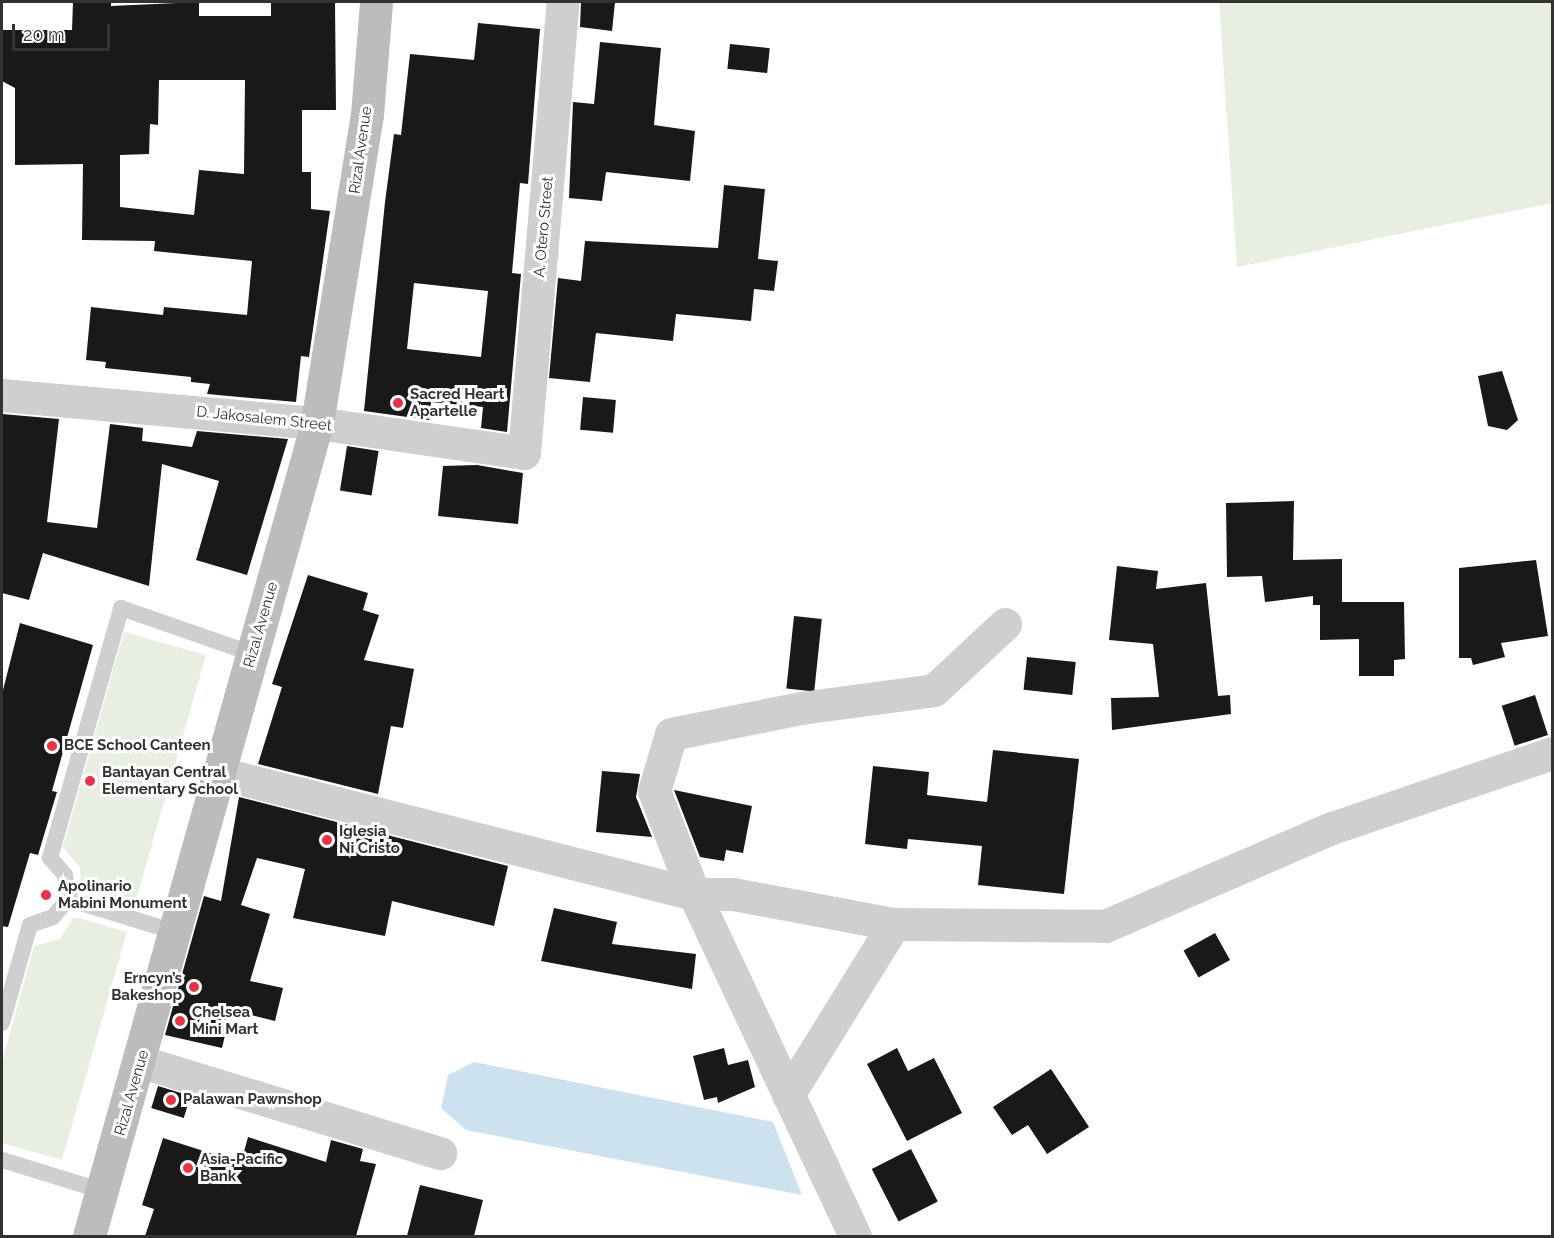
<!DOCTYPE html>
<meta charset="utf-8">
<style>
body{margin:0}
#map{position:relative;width:1554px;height:1238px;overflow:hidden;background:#fff;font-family:Raleway,sans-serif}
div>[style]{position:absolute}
.green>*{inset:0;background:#e8efe0}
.water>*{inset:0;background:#cce2ee}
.building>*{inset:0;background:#191919;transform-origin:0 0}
.service>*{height:16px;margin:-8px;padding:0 8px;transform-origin:8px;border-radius:8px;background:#cfcfcf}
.minor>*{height:33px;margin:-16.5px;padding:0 16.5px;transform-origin:16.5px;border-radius:16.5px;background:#cfcfcf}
.secondary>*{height:33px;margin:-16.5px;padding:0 16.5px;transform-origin:16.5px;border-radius:16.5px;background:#bcbcbc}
.dots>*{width:16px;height:16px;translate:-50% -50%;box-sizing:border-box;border:3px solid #fff;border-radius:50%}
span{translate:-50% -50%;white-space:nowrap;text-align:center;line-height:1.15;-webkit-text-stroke:6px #fff;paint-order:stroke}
.street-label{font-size:15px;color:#323232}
.poi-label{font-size:15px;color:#323232;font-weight:700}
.left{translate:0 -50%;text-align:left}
.right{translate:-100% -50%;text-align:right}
.frame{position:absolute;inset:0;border:3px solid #323232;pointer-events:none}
.scale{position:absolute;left:12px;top:24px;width:98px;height:27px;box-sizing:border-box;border:3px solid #323232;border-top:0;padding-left:8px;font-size:18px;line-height:21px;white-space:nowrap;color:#323232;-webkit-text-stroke:4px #fff;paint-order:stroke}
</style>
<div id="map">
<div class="green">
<i style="clip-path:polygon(1219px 2px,1552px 2px,1552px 203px,1237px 267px)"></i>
<i style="clip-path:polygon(124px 632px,206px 655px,135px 904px,81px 889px,80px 868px,63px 847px)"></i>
<i style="clip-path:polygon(74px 917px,127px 932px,62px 1160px,2px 1143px,2px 1062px,34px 946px,60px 939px)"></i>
</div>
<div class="water">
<i style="clip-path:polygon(474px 1062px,773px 1122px,802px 1195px,466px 1130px,441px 1108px,448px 1075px)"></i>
</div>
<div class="building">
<i style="clip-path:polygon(evenodd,73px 2px,111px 2px,111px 6px,199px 2px,199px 16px,271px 16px,271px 2px,335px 2px,336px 110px,302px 110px,302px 172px,311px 172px,311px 209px,330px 211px,309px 357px,301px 356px,296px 402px,207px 394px,210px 384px,191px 382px,191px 377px,105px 368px,106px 362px,86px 360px,91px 307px,163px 315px,164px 307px,247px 315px,252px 261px,154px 251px,155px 241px,82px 240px,83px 164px,15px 165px,15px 88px,2px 81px,2px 30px,72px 30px,73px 2px,159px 80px,245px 80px,244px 174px,199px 170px,194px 215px,120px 207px,120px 155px,149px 154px,150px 124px,158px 125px,159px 80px)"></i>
<i style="clip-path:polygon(581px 2px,615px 2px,612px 31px,580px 27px)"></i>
<i style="clip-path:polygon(evenodd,478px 23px,540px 29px,528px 184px,520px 183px,512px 273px,521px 274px,507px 432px,481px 428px,483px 407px,431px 402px,429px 420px,364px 411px,385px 202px,394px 134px,401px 135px,410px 54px,474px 60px,478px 23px,414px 283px,488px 291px,481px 357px,407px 349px,414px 283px)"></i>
<i style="clip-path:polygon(600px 42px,661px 48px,654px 125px,695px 131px,690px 181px,606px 172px,602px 201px,569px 198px,573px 102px,594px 104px)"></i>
<i style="left:730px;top:44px;width:40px;height:25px;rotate:6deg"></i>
<i style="clip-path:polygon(724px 185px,765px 189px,758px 259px,778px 261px,774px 291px,754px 289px,751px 321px,676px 314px,673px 341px,596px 333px,590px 382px,549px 378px,558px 278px,581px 281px,585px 241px,718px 248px)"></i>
<i style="clip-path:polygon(1502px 371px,1518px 420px,1507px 430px,1488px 426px,1478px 376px)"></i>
<i style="left:583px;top:397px;width:33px;height:33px;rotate:5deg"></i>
<i style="clip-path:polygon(2px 414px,59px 419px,47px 522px,97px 528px,110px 424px,143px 428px,142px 441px,192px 447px,197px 431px,288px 439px,247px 575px,196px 560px,219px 481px,162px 464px,149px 586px,43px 553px,29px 600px,2px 593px)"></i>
<i style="left:347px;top:446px;width:32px;height:45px;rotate:9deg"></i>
<i style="clip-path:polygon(477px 465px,523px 473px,518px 524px,438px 516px,443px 466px)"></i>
<i style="clip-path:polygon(1294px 501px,1293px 560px,1342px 559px,1342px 602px,1404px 602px,1405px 659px,1394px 660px,1394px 676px,1359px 676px,1359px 639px,1320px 640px,1320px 605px,1313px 605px,1313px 596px,1265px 602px,1262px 576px,1227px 577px,1226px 503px)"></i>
<i style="clip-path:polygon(1536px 560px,1548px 636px,1501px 643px,1505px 657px,1473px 665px,1471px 658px,1459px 658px,1459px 568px)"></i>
<i style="clip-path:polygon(1117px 566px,1158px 571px,1156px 589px,1206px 583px,1218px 696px,1230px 695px,1231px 714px,1112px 730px,1111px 698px,1159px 697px,1153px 644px,1109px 640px)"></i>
<i style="clip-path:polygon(308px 575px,368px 593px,363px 610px,379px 615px,364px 660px,414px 669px,403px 728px,391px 726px,378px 794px,258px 764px,282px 687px,272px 684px)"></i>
<i style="left:794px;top:616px;width:28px;height:73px;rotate:6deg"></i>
<i style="clip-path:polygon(20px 623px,93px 645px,52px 791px,57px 792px,38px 855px,30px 853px,8px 927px,2px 926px,2px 694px)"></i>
<i style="left:1027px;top:657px;width:49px;height:33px;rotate:6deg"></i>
<i style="left:1535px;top:695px;width:42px;height:35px;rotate:72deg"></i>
<i style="clip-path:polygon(993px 750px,1079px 759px,1064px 894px,978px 885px,982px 846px,908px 839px,907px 849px,865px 844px,873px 766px,929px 772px,927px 795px,987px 802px)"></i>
<i style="clip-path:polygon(602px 771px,640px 774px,636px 797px,652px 837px,596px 832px)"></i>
<i style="clip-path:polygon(674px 790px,752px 806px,743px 853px,726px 850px,724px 861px,700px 857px)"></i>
<i style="clip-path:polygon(239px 797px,508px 866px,494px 926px,392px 901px,385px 936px,293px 918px,305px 869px,257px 858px,241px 905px,270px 914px,250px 981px,283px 988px,275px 1021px,231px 1010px,222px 1048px,165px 1035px,204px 896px,221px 901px)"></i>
<i style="clip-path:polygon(554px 908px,617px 922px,612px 944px,696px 954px,692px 989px,541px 961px)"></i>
<i style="left:1215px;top:933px;width:31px;height:36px;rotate:61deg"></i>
<i style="clip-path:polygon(724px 1048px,728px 1065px,748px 1060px,755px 1087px,718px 1103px,717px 1097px,704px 1100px,693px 1056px)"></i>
<i style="clip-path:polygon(897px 1048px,908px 1071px,934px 1058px,962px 1113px,907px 1141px,867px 1064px)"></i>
<i style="clip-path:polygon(1051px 1069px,1089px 1127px,1047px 1154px,1028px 1125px,1012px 1135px,993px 1107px)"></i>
<i style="left:158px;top:1086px;width:34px;height:23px;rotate:17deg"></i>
<i style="clip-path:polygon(248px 1137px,326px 1162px,331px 1140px,363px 1149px,360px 1161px,376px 1164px,356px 1236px,145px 1236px,154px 1209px,142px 1205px,163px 1138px,241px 1163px)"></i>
<i style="left:911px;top:1149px;width:59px;height:44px;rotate:63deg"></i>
<i style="clip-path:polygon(420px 1185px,483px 1200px,474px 1236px,407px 1236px)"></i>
</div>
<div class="service">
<i style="left:68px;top:899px;width:113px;rotate:17deg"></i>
<i style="left:2px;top:1023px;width:102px;rotate:-74.1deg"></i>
<i style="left:30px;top:925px;width:24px;rotate:-19deg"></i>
<i style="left:53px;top:917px;width:23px;rotate:-50deg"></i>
<i style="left:68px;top:899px;width:24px;rotate:-97deg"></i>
<i style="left:65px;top:875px;width:23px;rotate:-131deg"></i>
<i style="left:50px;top:858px;width:260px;rotate:-74.1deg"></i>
<i style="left:121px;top:608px;width:140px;rotate:19.2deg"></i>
<i style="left:2px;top:1160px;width:106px;rotate:17.1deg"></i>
</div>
<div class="minor">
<i style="left:2px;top:395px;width:316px;rotate:5.1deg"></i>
<i style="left:317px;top:423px;width:209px;rotate:8.2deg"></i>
<i style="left:524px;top:453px;width:453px;rotate:-85.1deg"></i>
<i style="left:219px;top:773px;width:490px;rotate:14.3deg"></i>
<i style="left:694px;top:894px;width:110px;rotate:-111.2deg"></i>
<i style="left:654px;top:791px;width:59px;rotate:-73.4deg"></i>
<i style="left:671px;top:734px;width:133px;rotate:-11.3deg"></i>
<i style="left:801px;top:708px;width:134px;rotate:-7.7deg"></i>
<i style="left:934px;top:690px;width:97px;rotate:-42.9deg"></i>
<i style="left:142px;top:1062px;width:312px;rotate:17deg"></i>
<i style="left:788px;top:1095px;width:201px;rotate:-58.2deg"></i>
<i style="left:855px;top:1236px;width:378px;rotate:-115.2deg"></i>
<i style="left:694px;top:894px;width:39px"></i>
<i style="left:733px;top:894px;width:164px;rotate:10.6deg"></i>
<i style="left:894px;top:924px;width:211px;rotate:0.5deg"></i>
<i style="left:1105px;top:926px;width:247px;rotate:-23.4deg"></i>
<i style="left:1332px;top:828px;width:232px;rotate:-18.8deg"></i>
</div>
<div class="secondary">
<i style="left:89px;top:1236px;width:844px;rotate:-74.33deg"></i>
<i style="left:317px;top:423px;width:312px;rotate:-80.8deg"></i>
<i style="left:367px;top:115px;width:113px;rotate:-85.4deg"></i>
</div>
<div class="dots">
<i style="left:398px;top:403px;background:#eb3144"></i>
<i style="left:52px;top:746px;background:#eb3144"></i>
<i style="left:90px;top:781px;background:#eb3144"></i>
<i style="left:327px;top:840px;background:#eb3144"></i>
<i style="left:46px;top:895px;background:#eb3144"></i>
<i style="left:194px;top:987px;background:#eb3144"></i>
<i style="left:180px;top:1021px;background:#eb3144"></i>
<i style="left:171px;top:1100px;background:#eb3144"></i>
<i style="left:188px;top:1168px;background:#eb3144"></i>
</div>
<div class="street-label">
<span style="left:361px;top:150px;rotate:-82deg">Rizal Avenue</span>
<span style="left:544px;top:227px;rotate:-85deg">A. Otero Street</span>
<span style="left:264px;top:419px;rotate:6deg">D. Jakosalem Street</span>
<span style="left:261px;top:625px;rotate:-74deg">Rizal Avenue</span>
<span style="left:132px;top:1093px;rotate:-74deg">Rizal Avenue</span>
</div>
<div class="poi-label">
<span class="left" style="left:410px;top:403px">Sacred Heart<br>Apartelle</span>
<span class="left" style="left:64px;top:746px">BCE School Canteen</span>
<span class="left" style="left:102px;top:781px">Bantayan Central<br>Elementary School</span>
<span class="left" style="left:339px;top:840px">Iglesia<br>Ni Cristo</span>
<span class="left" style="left:58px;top:895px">Apolinario<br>Mabini Monument</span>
<span class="right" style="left:182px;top:987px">Erncyn’s<br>Bakeshop</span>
<span class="left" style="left:192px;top:1021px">Chelsea<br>Mini Mart</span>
<span class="left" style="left:183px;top:1100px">Palawan Pawnshop</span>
<span class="left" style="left:200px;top:1168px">Asia-Pacific<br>Bank</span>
</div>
<div class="frame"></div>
<div class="scale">20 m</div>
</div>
